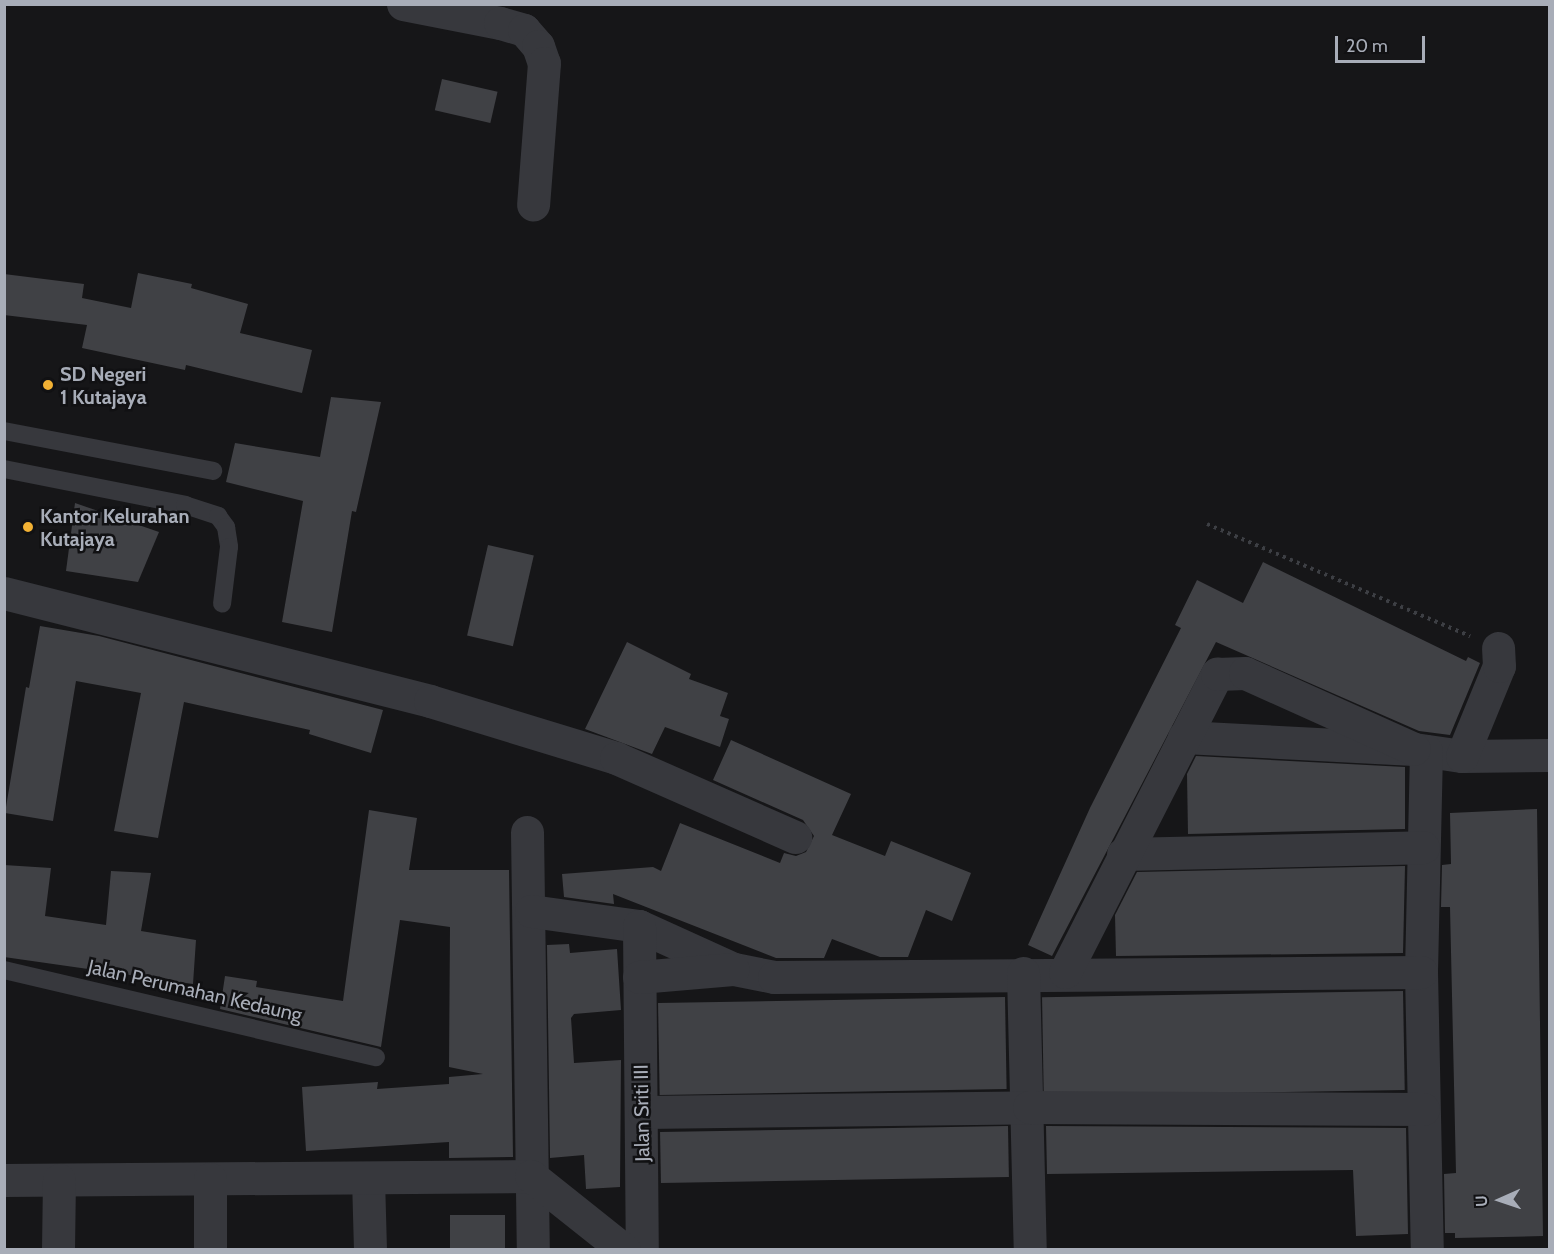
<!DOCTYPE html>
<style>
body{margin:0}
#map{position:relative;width:1554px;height:1254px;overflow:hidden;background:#161618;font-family:Cabin,sans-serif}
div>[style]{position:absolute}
.building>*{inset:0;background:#404145;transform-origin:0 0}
.path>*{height:4px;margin-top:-2px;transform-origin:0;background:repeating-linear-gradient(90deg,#3d3f44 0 3px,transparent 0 7.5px)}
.lane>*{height:18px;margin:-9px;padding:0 9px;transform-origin:9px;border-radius:9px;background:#37383d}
.street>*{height:33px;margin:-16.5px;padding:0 16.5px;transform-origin:16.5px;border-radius:16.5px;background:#37383d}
.dots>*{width:16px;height:16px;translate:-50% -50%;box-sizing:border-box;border:3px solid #111113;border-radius:50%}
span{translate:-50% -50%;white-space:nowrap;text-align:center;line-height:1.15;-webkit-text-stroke:5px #111113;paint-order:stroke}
.poi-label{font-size:20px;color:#a8adb8;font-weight:700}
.left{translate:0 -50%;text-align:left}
.street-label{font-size:20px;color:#a8adb8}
.frame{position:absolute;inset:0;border:6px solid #a8adb8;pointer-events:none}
.north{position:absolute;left:1470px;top:1170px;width:60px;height:60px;-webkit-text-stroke:4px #111113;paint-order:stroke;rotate:267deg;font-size:16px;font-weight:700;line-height:24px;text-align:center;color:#a8adb8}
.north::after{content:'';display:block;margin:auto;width:21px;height:27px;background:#a8adb8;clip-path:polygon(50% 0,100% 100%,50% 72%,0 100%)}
.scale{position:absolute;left:1335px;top:36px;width:90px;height:27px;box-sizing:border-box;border:3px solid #a8adb8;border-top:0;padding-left:8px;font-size:18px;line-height:21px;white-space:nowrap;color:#a8adb8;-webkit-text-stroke:4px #111113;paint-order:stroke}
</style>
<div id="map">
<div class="building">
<i style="left:442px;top:79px;width:57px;height:32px;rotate:13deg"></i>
<i style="clip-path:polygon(138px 273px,192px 284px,191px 288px,248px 304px,240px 333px,312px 350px,302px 393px,186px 365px,185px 370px,82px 348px,87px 325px,4px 315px,4px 274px,84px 284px,82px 298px,131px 308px)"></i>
<i style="clip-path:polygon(331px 397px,381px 402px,356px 512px,352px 511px,332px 632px,282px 622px,303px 501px,226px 482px,235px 443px,320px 457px)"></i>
<i style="clip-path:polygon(75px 503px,159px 532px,138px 582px,66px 571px)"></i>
<i style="left:488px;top:545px;width:47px;height:93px;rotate:13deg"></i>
<i style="clip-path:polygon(1263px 562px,1466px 661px,1468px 657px,1480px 663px,1450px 735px,1419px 731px,1216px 642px,1052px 956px,1028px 945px,1090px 808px,1181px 628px,1175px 625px,1197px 580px,1243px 603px)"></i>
<i style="clip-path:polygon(40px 626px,99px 636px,383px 710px,371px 753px,309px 734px,310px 730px,184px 702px,158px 838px,114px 831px,141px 693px,76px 681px,53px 821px,5px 813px,26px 687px,29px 688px)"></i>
<i style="clip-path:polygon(627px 642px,691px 674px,689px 679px,728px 693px,720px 716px,729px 719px,720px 747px,665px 727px,652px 754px,585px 729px)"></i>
<i style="clip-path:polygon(731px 740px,851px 794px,832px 835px,885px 856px,891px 841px,971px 873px,952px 921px,926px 910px,908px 957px,880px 957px,832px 939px,824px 958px,776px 958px,613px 894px,614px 904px,564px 897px,562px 874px,653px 867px,661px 871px,680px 823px,780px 863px,784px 853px,796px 856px,806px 852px,814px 836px,803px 820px,713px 780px)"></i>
<i style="clip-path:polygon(1196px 756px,1405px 767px,1405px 829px,1188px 834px,1187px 774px)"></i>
<i style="clip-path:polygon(1537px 809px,1543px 1236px,1455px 1238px,1455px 1233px,1445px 1233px,1444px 1174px,1456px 1173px,1450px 907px,1441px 907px,1442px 865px,1451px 864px,1450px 813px)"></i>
<i style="clip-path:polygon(369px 810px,417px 818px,409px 870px,509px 870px,513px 1157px,449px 1158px,449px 1142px,306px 1151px,302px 1087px,378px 1082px,377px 1089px,449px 1084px,449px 1077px,483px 1074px,449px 1067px,450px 927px,400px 920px,381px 1047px,220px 1009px,225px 976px,257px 981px,256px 987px,343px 1001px)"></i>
<i style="clip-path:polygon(4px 865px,51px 868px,45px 916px,106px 925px,111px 871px,151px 873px,141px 931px,196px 940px,193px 984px,4px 957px)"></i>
<i style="clip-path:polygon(1405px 866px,1403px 953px,1116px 956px,1115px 915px,1137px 872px)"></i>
<i style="clip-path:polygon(569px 944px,570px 953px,617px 949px,621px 1010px,574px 1014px,571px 1018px,574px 1063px,621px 1060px,620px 1187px,586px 1189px,584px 1155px,550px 1158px,547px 945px)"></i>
<i style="left:1403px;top:991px;width:99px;height:361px;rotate:89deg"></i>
<i style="left:1005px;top:997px;width:92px;height:347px;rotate:89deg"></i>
<i style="left:1008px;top:1126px;width:51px;height:348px;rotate:89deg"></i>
<i style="clip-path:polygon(1046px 1126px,1406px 1128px,1408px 1234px,1356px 1236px,1353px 1170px,1047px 1174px)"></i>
<i style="left:505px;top:1215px;width:35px;height:55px;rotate:90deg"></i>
</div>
<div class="path">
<i style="left:1207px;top:524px;width:286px;rotate:23.1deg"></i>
</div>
<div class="lane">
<i style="left:4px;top:431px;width:213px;rotate:10.8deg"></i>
<i style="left:4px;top:469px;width:185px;rotate:11.2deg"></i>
<i style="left:185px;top:505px;width:35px;rotate:18deg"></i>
<i style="left:218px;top:516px;width:14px;rotate:54deg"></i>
<i style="left:226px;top:527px;width:20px;rotate:81deg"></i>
<i style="left:229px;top:547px;width:57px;rotate:97deg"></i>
<i style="left:4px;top:970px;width:382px;rotate:13.2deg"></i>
</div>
<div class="street">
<i style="left:403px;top:4px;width:99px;rotate:11.1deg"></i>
<i style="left:500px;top:23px;width:25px;rotate:16deg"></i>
<i style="left:524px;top:30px;width:21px;rotate:49deg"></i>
<i style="left:538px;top:46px;width:18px;rotate:71deg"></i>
<i style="left:544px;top:63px;width:142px;rotate:94.4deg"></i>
<i style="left:4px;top:593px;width:439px;rotate:14.2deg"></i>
<i style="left:430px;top:701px;width:195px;rotate:17deg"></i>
<i style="left:616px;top:758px;width:196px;rotate:23.8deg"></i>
<i style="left:1184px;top:737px;width:230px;rotate:3deg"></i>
<i style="left:1414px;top:749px;width:49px;rotate:8.3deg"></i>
<i style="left:1462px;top:756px;width:88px;rotate:-0.7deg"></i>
<i style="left:1426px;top:751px;width:221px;rotate:91.3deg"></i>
<i style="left:1421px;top:972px;width:278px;rotate:88.8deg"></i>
<i style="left:1462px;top:756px;width:97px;rotate:-67.7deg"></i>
<i style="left:1499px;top:666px;width:18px;rotate:-93deg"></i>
<i style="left:527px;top:832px;width:418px;rotate:89.2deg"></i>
<i style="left:1123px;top:854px;width:300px;rotate:-1.3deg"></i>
<i style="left:531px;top:911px;width:109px;rotate:7.9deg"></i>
<i style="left:639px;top:926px;width:104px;rotate:24.4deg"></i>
<i style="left:734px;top:969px;width:41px;rotate:11.3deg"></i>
<i style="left:774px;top:977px;width:647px;rotate:-0.44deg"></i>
<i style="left:639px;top:926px;width:324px;rotate:89.5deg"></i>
<i style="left:1065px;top:972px;width:335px;rotate:-63deg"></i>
<i style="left:1217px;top:674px;width:28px;rotate:-2deg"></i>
<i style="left:1245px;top:673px;width:185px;rotate:24.2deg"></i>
<i style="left:1023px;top:973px;width:277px;rotate:88.6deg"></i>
<i style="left:639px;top:977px;width:94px;rotate:-4.9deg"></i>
<i style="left:644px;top:1112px;width:385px;rotate:-0.7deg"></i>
<i style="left:1029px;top:1107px;width:394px;rotate:0.3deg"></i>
<i style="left:368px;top:1178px;width:72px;rotate:88.4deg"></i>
<i style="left:4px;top:1180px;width:527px;rotate:-0.43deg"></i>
<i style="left:531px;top:1176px;width:119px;rotate:38.5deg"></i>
<i style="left:58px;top:1250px;width:70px;rotate:-89.2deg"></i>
<i style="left:210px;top:1250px;width:71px;rotate:-90deg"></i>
</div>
<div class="dots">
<i style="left:48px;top:385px;background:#f2b134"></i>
<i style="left:28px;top:527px;background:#f2b134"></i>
</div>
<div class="poi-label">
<span class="left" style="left:60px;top:386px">SD Negeri<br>1 Kutajaya</span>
<span class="left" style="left:40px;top:528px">Kantor Kelurahan<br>Kutajaya</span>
</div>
<div class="street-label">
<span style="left:195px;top:991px;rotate:13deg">Jalan Perumahan Kedaung</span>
<span style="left:642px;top:1113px;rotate:-91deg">Jalan Sriti III</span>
</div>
<div class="frame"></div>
<div class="north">U</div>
<div class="scale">20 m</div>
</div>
